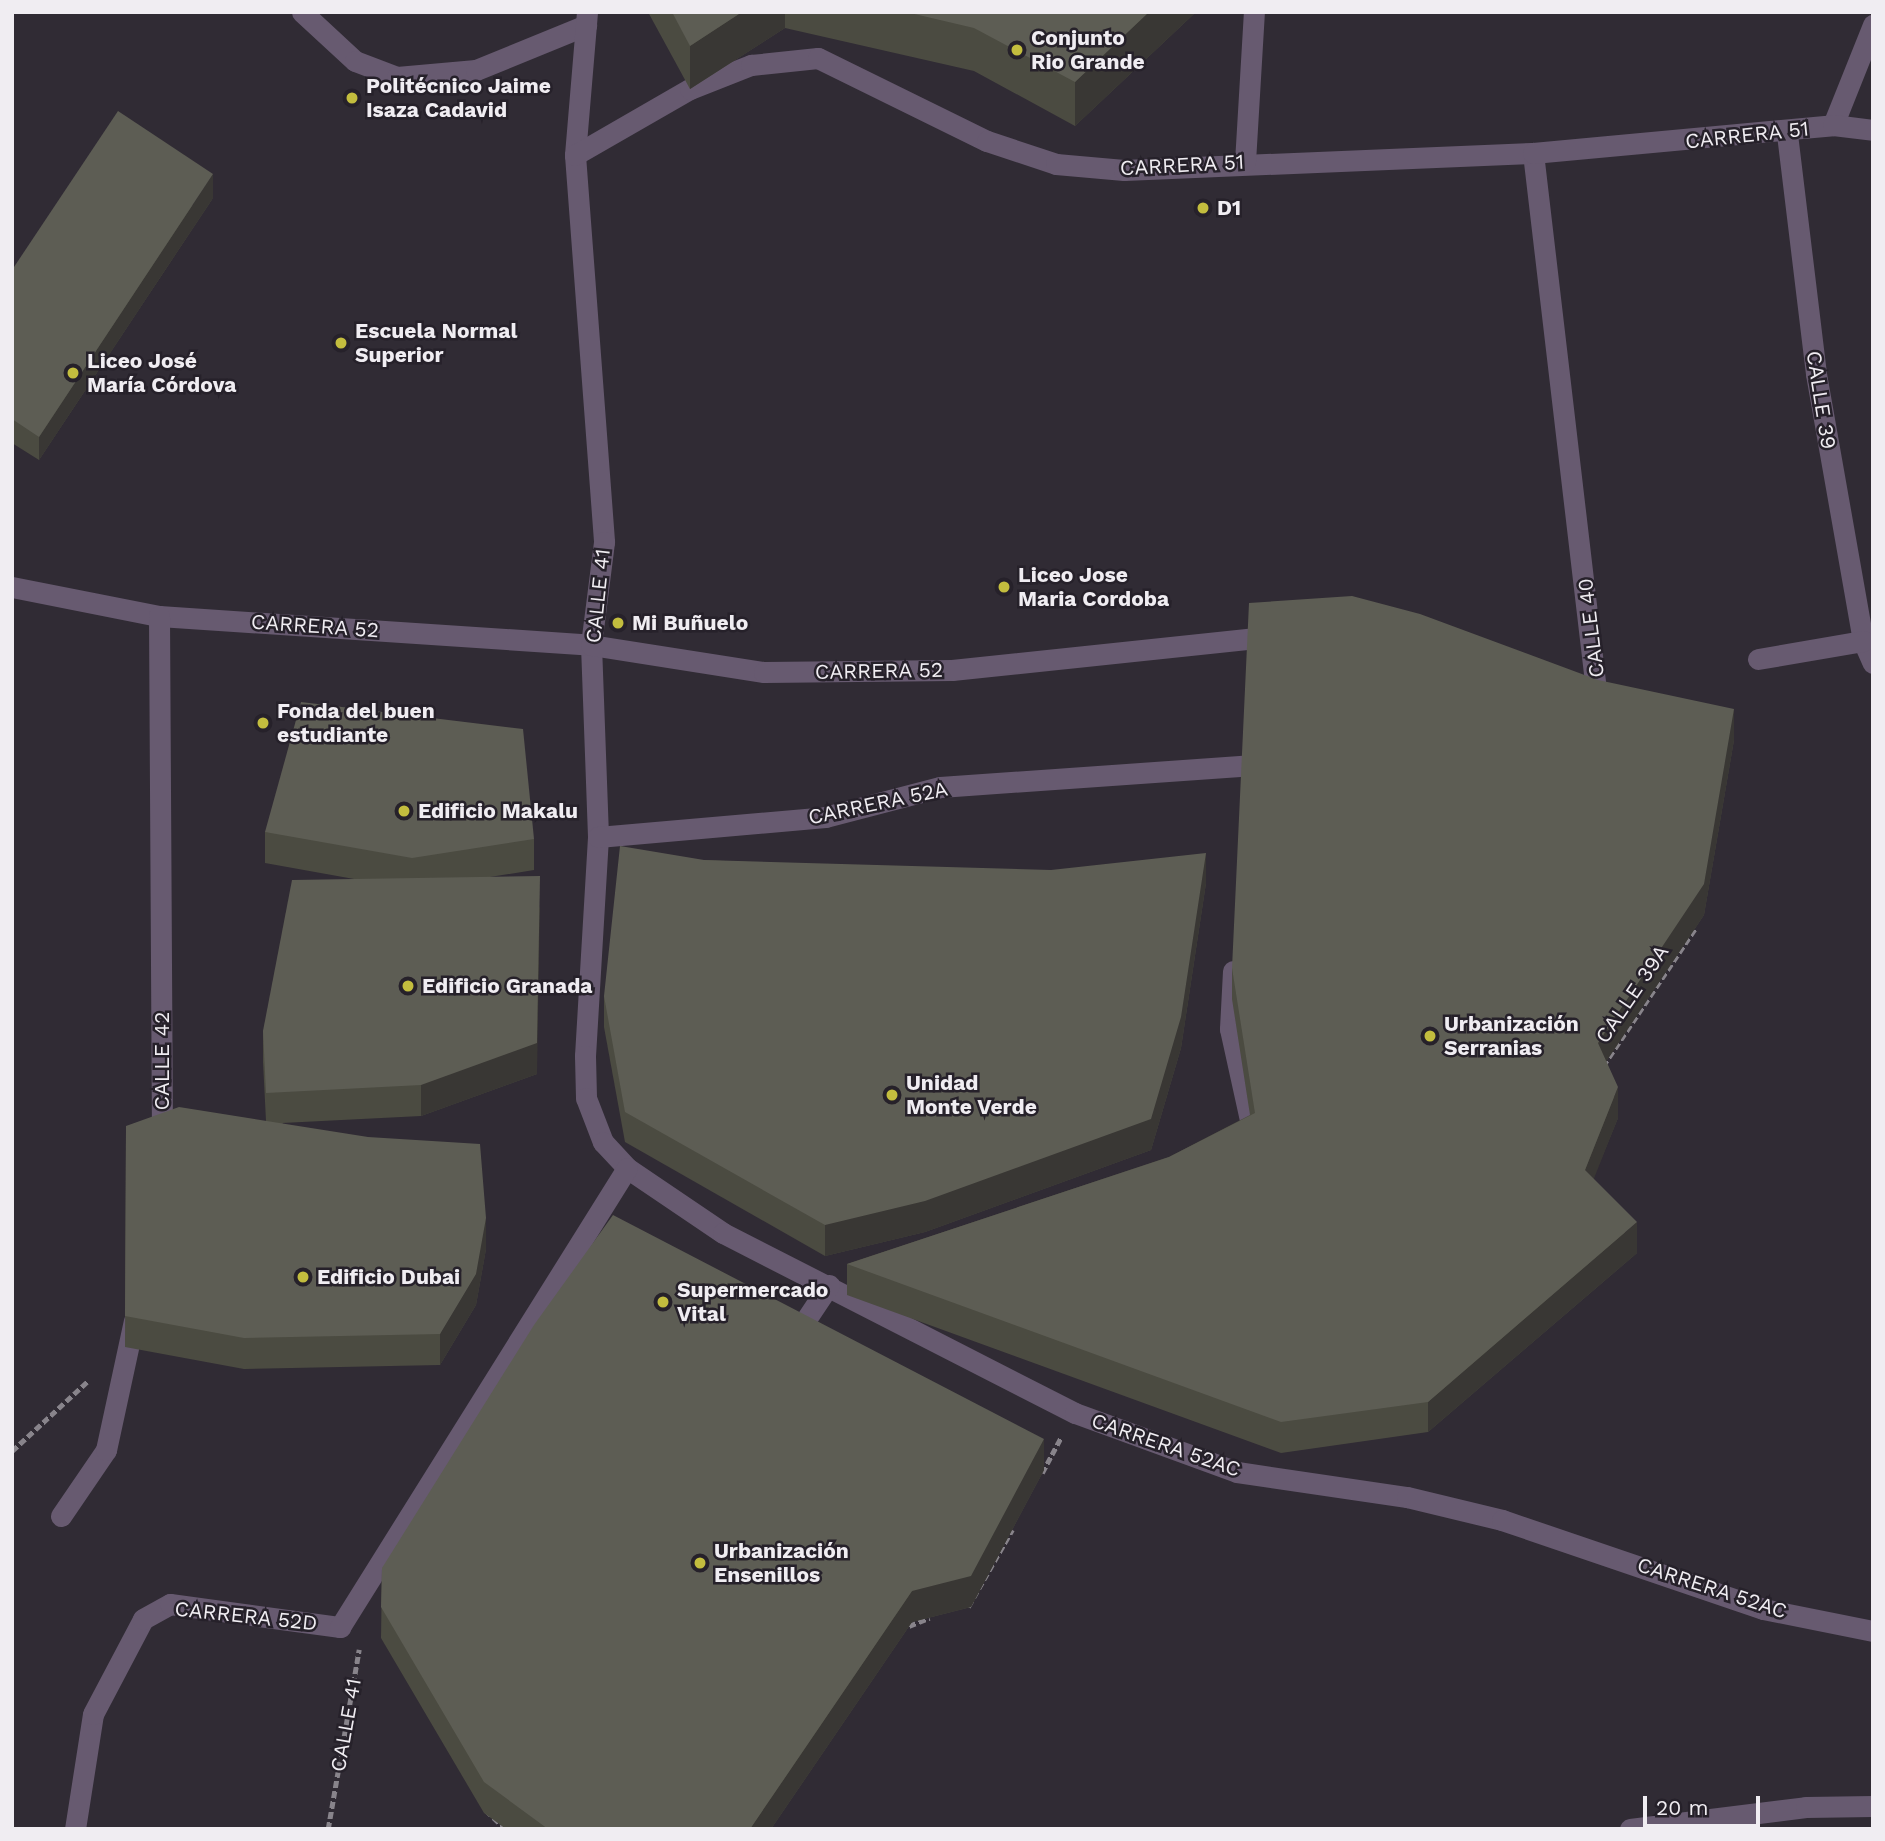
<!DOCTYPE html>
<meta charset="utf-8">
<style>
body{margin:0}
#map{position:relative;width:1885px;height:1841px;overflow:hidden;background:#302b34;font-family:"Work Sans",sans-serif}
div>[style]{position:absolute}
.path>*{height:4.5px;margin-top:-2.25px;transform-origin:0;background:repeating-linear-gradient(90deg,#88848b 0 7px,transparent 0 10.5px)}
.minor>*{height:21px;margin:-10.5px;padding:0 10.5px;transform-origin:10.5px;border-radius:10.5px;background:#675a70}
.wall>*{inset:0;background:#4b4b41}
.shaded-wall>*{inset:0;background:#393734}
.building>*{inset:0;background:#5d5d54}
.dots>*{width:19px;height:19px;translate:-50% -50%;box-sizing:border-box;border:4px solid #26212a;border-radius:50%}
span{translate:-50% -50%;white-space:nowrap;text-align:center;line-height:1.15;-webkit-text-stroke:5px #26212a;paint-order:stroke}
.poi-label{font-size:21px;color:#f0edf2;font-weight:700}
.left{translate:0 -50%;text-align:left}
.street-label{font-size:21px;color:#f0edf2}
.frame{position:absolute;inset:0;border:14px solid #f0edf2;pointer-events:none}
.scale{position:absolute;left:1643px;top:1796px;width:117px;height:32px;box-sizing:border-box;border:4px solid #f0edf2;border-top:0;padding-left:9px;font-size:21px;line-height:24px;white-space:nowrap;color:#f0edf2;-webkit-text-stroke:5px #26212a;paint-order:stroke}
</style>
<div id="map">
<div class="path">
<i style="left:1603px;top:1066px;width:167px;rotate:-56.2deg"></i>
<i style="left:12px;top:1451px;width:105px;rotate:-42.7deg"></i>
<i style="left:1042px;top:1473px;width:40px;rotate:-62deg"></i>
<i style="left:968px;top:1607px;width:89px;rotate:-60.3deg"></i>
<i style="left:909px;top:1626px;width:22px;rotate:-22deg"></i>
<i style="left:486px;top:1810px;width:28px;rotate:44deg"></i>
<i style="left:328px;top:1829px;width:182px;rotate:-80.2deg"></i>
</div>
<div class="minor">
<i style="left:302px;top:12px;width:72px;rotate:42.8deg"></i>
<i style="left:355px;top:61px;width:45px;rotate:20.9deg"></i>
<i style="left:397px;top:77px;width:79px;rotate:-5.1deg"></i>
<i style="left:476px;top:70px;width:119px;rotate:-22.2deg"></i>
<i style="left:587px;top:12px;width:144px;rotate:94.8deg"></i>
<i style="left:575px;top:155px;width:388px;rotate:85.7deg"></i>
<i style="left:604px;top:542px;width:104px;rotate:97.2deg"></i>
<i style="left:591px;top:645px;width:192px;rotate:87.9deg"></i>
<i style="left:598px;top:837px;width:219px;rotate:93.4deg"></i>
<i style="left:585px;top:1056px;width:42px;rotate:88.6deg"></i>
<i style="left:586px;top:1098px;width:47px;rotate:68.9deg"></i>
<i style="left:603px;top:1142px;width:35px;rotate:47deg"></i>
<i style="left:627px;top:1168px;width:116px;rotate:34.1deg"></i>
<i style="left:723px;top:1233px;width:395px;rotate:27.1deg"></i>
<i style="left:1075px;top:1413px;width:172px;rotate:20deg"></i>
<i style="left:1237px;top:1472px;width:172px;rotate:8.4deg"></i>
<i style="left:1407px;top:1497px;width:98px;rotate:13.6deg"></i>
<i style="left:1502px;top:1520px;width:276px;rotate:18.8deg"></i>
<i style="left:1763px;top:1609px;width:112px;rotate:11.3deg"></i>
<i style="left:1833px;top:125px;width:108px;rotate:-68.2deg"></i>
<i style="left:1787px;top:134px;width:242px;rotate:83.1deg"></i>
<i style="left:1816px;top:374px;width:271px;rotate:80deg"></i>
<i style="left:1863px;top:641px;width:24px;rotate:66deg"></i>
<i style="left:1533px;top:153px;width:558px;rotate:83.31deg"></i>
<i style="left:575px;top:155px;width:133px;rotate:-29.9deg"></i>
<i style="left:690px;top:89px;width:66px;rotate:-21.5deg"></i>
<i style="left:751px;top:65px;width:67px;rotate:-6deg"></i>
<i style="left:818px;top:58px;width:188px;rotate:26.2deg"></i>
<i style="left:987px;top:141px;width:73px;rotate:18.4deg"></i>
<i style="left:1056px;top:164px;width:68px;rotate:5deg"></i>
<i style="left:1124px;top:170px;width:409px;rotate:-2.4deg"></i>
<i style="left:1533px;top:153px;width:301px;rotate:-5.3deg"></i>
<i style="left:1833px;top:125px;width:40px;rotate:7.1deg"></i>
<i style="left:1245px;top:162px;width:150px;rotate:-86.6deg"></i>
<i style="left:12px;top:587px;width:150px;rotate:11.2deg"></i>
<i style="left:159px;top:616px;width:433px;rotate:3.8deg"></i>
<i style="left:591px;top:645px;width:175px;rotate:8.9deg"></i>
<i style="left:764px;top:672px;width:188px;rotate:-0.6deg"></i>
<i style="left:952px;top:670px;width:326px;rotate:-6deg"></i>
<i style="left:159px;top:616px;width:523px;rotate:89.67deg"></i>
<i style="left:1758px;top:659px;width:107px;rotate:-9.7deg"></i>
<i style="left:598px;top:837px;width:228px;rotate:-5deg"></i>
<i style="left:825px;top:817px;width:119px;rotate:-14.6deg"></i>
<i style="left:940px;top:787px;width:304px;rotate:-4deg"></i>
<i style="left:1233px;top:971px;width:58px;rotate:93deg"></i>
<i style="left:1230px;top:1029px;width:117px;rotate:77.6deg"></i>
<i style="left:793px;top:1339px;width:65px;rotate:-56.3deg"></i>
<i style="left:61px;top:1516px;width:80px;rotate:-55.7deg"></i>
<i style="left:106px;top:1450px;width:132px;rotate:-77.8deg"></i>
<i style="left:75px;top:1829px;width:116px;rotate:-81.1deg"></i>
<i style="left:93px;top:1714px;width:107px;rotate:-62.2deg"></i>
<i style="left:143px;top:1619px;width:31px;rotate:-29deg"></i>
<i style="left:170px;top:1604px;width:172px;rotate:7.7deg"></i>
<i style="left:340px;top:1627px;width:541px;rotate:-57.98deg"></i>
<i style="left:1630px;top:1829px;width:177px;rotate:-7.1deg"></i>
<i style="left:1806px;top:1807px;width:67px;rotate:-0.9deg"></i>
</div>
<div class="wall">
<i style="clip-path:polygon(648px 12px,1196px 12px,1075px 126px,974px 71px,785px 28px,690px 89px)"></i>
<i style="clip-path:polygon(213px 198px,39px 460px,12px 443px,12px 270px)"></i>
<i style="clip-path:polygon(1734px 740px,1704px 915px,1606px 1061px,1618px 1118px,1593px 1179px,1637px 1253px,1428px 1432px,1281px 1453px,847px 1295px,847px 1264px,1169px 1157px,1250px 1115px,1232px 999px,1232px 968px)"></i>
<i style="clip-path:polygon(265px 832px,534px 839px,534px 870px,490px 877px,537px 1074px,421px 1116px,282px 1123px,486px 1249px,476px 1305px,440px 1365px,244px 1369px,125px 1347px,126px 1126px,266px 1121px,263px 1062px,263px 1031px,354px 879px,265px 863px)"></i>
<i style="clip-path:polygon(704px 860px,1206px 883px,1181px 1048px,1151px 1150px,925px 1232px,825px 1256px,625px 1142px,604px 1027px,604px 996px)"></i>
<i style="clip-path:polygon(1044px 1470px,971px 1607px,912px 1622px,771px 1829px,506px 1829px,484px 1813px,381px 1638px,382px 1568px)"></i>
</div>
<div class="shaded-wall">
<i style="clip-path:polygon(742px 12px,785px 12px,785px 28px,690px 89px,690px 46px)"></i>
<i style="clip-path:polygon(1149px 12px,1196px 12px,1075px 126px,1075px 82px)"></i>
<i style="clip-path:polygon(213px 174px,213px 198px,39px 460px,39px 437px)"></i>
<i style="clip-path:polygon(1734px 709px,1734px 740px,1704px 915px,1598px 1074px,1598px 1043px)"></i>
<i style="clip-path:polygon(1206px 853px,1206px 883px,1181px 1048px,1151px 1150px,925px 1232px,825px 1256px,825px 1225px)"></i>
<i style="clip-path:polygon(540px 907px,537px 1074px,421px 1116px,421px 1085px)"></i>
<i style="clip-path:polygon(1618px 1087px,1618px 1118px,1585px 1201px,1585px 1170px)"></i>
<i style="clip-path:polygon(486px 1218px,486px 1249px,476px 1305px,440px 1365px,440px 1334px)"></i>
<i style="clip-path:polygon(1637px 1222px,1637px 1253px,1428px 1432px,1428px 1402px)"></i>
<i style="clip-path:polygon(1044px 1439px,1044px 1470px,971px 1607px,912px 1622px,771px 1829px,750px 1829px,912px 1591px)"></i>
</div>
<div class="building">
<i style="clip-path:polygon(672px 12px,742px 12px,690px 46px)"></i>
<i style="clip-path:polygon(906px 12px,1149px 12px,1075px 82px,974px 28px)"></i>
<i style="clip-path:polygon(118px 111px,213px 174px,39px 437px,12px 419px,12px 270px)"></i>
<i style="clip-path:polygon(1352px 596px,1420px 614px,1598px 680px,1734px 709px,1704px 884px,1598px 1043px,1618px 1087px,1585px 1170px,1637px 1222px,1428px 1402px,1281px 1422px,847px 1264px,1169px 1157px,1255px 1113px,1232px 968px,1249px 603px)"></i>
<i style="clip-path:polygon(301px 702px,523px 729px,534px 839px,412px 858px,265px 832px)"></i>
<i style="clip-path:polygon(620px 846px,704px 860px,1051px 870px,1206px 853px,1181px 1017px,1151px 1119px,925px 1201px,825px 1225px,625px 1112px,604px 996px)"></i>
<i style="clip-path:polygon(540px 876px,537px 1043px,421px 1085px,266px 1093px,263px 1031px,292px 880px)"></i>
<i style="clip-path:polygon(179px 1107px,368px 1137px,480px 1144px,486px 1218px,476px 1274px,440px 1334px,244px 1338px,125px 1316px,126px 1126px)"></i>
<i style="clip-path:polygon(613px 1215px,1044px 1439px,971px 1576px,912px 1591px,750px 1829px,548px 1829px,484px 1782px,381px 1607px,382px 1568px,534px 1325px)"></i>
</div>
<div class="dots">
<i style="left:1017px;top:50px;background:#c3bd3e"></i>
<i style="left:352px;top:98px;background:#c3bd3e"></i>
<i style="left:1203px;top:208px;background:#c3bd3e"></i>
<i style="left:341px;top:343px;background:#c3bd3e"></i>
<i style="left:73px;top:373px;background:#c3bd3e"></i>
<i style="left:1004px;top:587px;background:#c3bd3e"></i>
<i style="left:618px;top:623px;background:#c3bd3e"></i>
<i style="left:263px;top:723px;background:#c3bd3e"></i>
<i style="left:404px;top:811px;background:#c3bd3e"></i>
<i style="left:408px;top:986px;background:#c3bd3e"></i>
<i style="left:1430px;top:1036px;background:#c3bd3e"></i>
<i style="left:892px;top:1095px;background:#c3bd3e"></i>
<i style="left:303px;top:1277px;background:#c3bd3e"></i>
<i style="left:663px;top:1302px;background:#c3bd3e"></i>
<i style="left:700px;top:1563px;background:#c3bd3e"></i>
</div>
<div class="poi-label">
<span class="left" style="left:1031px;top:50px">Conjunto<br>Rio Grande</span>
<span class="left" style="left:366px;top:98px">Politécnico Jaime<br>Isaza Cadavid</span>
<span class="left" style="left:1217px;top:208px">D1</span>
<span class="left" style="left:355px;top:343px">Escuela Normal<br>Superior</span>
<span class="left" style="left:87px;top:373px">Liceo José<br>María Córdova</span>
<span class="left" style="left:1018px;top:587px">Liceo Jose<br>Maria Cordoba</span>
<span class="left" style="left:632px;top:623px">Mi Buñuelo</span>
<span class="left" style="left:277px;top:723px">Fonda del buen<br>estudiante</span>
<span class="left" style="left:418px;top:811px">Edificio Makalu</span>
<span class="left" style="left:422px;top:986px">Edificio Granada</span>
<span class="left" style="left:1444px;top:1036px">Urbanización<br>Serranias</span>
<span class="left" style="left:906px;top:1095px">Unidad<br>Monte Verde</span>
<span class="left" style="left:317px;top:1277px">Edificio Dubai</span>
<span class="left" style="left:677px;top:1302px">Supermercado<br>Vital</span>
<span class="left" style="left:714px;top:1563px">Urbanización<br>Ensenillos</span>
</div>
<div class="street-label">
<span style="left:1747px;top:135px;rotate:-6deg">CARRERA 51</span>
<span style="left:1182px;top:165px;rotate:-3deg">CARRERA 51</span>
<span style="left:1821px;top:400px;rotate:81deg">CALLE 39</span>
<span style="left:598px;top:596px;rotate:-84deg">CALLE 41</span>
<span style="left:315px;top:626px;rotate:4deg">CARRERA 52</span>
<span style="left:1591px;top:628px;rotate:-97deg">CALLE 40</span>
<span style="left:879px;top:671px;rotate:-1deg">CARRERA 52</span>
<span style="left:878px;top:803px;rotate:-12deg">CARRERA 52A</span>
<span style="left:1632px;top:994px;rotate:-56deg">CALLE 39A</span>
<span style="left:162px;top:1061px;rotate:-90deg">CALLE 42</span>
<span style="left:1166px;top:1445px;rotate:19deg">CARRERA 52AC</span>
<span style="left:1712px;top:1588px;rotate:18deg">CARRERA 52AC</span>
<span style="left:246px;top:1616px;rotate:6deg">CARRERA 52D</span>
<span style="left:346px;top:1725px;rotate:-80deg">CALLE 41</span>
</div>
<div class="frame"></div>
<div class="scale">20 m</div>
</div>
